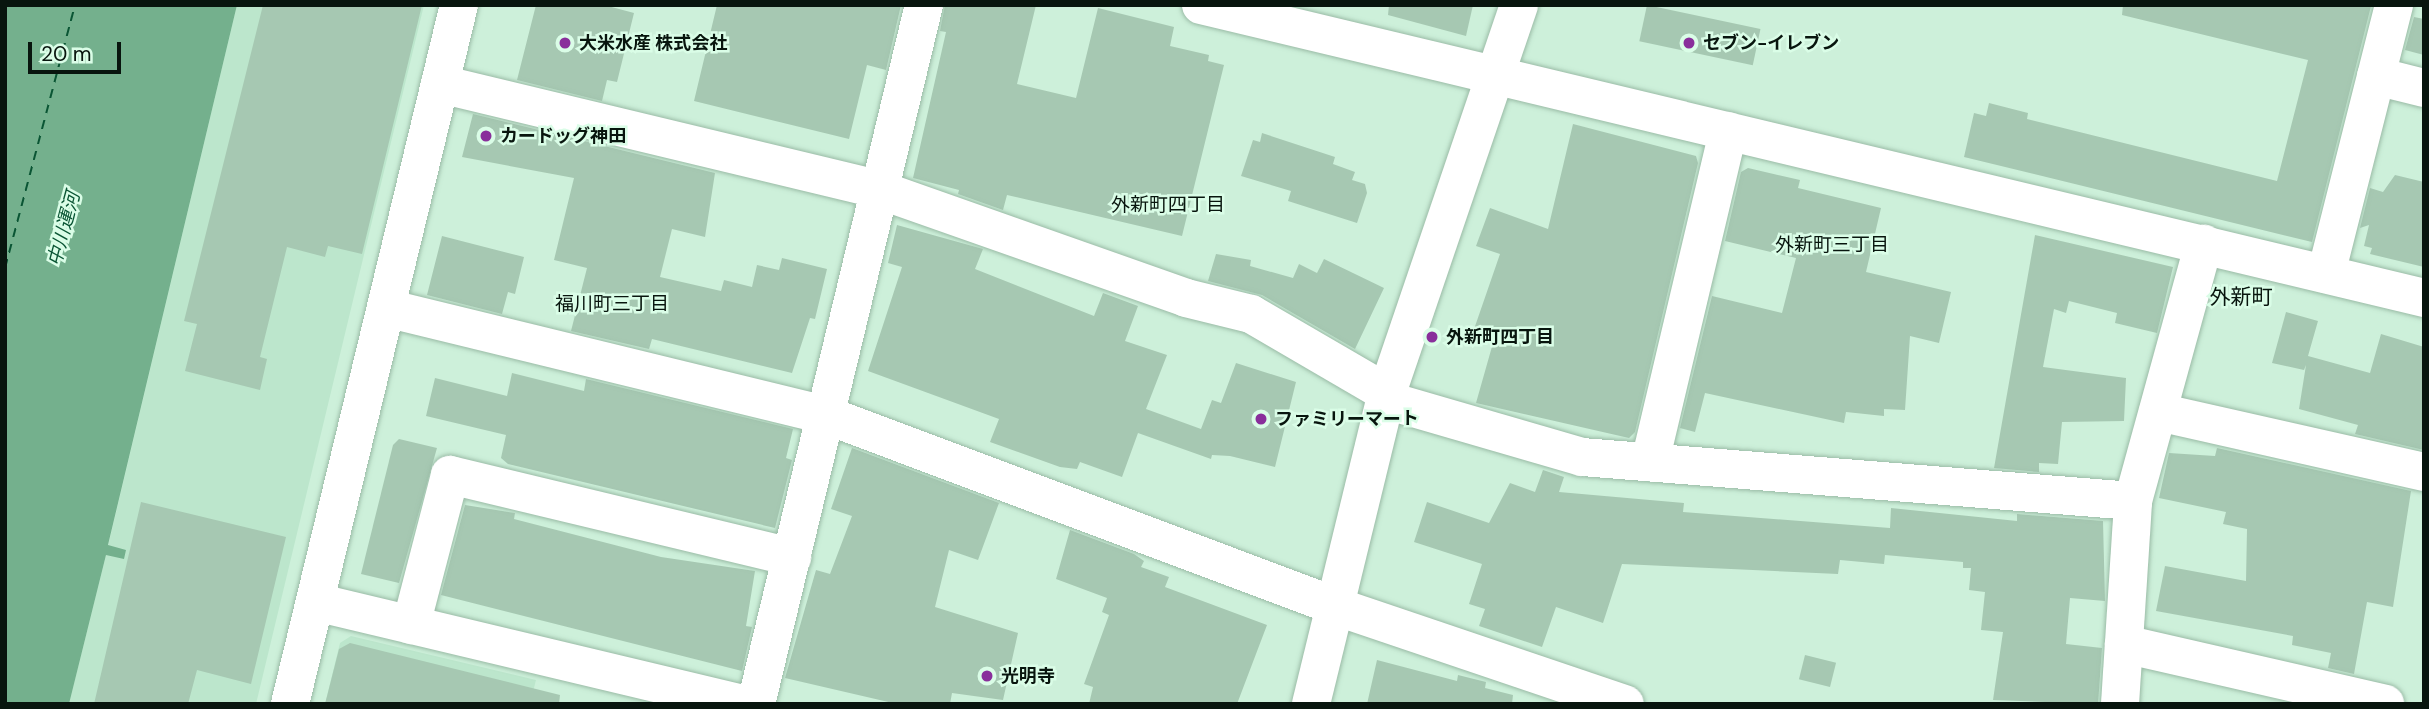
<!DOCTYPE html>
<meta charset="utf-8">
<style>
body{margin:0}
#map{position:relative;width:2429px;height:709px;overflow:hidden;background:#cdf0da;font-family:"DM Sans","Noto Sans JP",sans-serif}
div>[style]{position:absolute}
.built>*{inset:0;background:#bce6cc}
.water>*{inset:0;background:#74b08d}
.ferry>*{height:2px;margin-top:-1px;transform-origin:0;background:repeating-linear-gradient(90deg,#0a5534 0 9px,transparent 0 16px)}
.building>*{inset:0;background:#a6c8b2;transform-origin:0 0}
.roads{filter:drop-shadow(0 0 2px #9abba6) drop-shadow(0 0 2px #9abba6)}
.minor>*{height:38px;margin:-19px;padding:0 19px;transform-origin:19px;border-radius:19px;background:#fff}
.dots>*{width:19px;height:19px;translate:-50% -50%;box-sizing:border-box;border:4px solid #dafde7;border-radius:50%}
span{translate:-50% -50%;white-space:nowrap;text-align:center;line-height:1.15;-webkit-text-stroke:5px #dafde7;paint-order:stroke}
.poi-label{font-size:18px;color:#08150e;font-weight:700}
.left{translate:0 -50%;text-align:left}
.neighbourhood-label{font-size:19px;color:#08150e}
.water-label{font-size:19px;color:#0a5534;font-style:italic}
.quarter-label{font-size:21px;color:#08150e}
.frame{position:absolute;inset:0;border:7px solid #08150e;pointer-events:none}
.scale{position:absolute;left:28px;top:42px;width:93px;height:32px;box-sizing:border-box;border:4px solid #08150e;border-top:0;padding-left:9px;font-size:21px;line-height:24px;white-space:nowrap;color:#08150e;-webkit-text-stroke:5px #dafde7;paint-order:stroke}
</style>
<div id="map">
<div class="built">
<i style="clip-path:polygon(237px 5px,424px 5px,256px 704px,69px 704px,106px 555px,126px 551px,108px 546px)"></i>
<i style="clip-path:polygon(351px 636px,536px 680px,530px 704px,325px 704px,340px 643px)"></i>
</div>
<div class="water">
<i style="clip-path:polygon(5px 5px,237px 5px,108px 545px,126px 550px,124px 559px,106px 555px,69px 704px,5px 704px)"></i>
</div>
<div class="ferry">
<i style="left:5px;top:268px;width:272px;rotate:-75.1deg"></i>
</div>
<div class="building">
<i style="clip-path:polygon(263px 5px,422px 5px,362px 254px,328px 246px,325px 257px,287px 247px,260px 357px,267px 359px,260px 390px,185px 371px,197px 324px,184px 321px)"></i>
<i style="clip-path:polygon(536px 5px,604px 5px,634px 13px,617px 82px,607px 80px,602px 101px,517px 80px)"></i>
<i style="clip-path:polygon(717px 5px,901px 5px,886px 70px,867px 65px,849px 139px,694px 101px)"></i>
<i style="clip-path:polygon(945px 5px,1036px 5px,1017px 84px,1076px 98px,1098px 8px,1174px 27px,1170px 46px,1209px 55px,1208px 61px,1224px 65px,1182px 236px,1007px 195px,1003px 210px,958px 194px,959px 190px,913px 178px,946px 32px,940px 31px)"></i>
<i style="clip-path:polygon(1389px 5px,1473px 5px,1466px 36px,1388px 15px)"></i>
<i style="left:1647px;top:5px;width:116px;height:37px;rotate:12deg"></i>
<i style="clip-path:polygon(2123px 5px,2371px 6px,2312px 242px,1964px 157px,1974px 113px,1986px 116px,1989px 103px,2028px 113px,2027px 119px,2277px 181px,2308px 60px,2122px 15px)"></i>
<i style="clip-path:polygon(2414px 17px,2424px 19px,2424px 55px,2405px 50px)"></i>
<i style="clip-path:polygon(473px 114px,715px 173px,705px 237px,672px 229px,660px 277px,721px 291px,724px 280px,752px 287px,757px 265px,779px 270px,782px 258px,827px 269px,815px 319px,810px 318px,792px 373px,652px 339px,649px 349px,571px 331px,587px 268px,554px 260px,574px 178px,462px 157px)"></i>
<i style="clip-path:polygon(1573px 124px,1696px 156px,1698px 163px,1635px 432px,1629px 438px,1476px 403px,1493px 343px,1472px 335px,1500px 254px,1476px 246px,1490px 208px,1548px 229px)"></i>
<i style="clip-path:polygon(1262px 133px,1335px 157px,1333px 164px,1355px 172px,1352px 180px,1365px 184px,1367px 193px,1357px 223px,1288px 201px,1291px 191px,1241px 176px,1253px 140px,1260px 142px)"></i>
<i style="clip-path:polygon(1748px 168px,1800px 180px,1798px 188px,1881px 208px,1866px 272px,1951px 292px,1939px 343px,1910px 336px,1905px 410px,1884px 409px,1884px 416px,1846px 412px,1844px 423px,1705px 393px,1695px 432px,1680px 428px,1712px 296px,1782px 313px,1796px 258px,1725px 241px,1741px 172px)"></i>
<i style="clip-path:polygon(2395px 175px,2424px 182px,2424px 267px,2370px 254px,2372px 248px,2364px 246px,2369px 225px,2360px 228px,2370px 188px,2383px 192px)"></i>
<i style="clip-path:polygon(897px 225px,983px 249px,975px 269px,1094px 316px,1103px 293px,1138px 306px,1125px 341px,1167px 355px,1146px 409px,1201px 429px,1212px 400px,1221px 403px,1236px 363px,1296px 382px,1275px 467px,1230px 456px,1212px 455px,1211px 459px,1138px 433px,1122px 477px,1080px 462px,1077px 469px,1060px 467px,990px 442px,999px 419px,868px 371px,902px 267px,888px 263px)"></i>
<i style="clip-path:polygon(2035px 235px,2173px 267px,2157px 333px,2115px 323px,2117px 313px,2069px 301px,2066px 313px,2054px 309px,2043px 367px,2126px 378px,2124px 421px,2062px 422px,2058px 464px,2039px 463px,2039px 472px,1994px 468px)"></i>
<i style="clip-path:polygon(442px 236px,524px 257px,515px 294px,508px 292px,502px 314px,427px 295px)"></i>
<i style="clip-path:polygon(1216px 254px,1251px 260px,1250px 266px,1293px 278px,1299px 264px,1317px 273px,1324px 259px,1384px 288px,1355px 349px,1262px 295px,1208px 281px)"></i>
<i style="clip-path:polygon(2286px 312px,2318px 321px,2308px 356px,2370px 373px,2381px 334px,2424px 347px,2424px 450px,2355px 434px,2358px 425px,2299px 409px,2306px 365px,2304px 370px,2272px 363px)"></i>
<i style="clip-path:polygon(512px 373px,584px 391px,586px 379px,793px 429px,786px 458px,792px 460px,775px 528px,508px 464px,501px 458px,506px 435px,426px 416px,435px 378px,507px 396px)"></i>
<i style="clip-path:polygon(399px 439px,437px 448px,399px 583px,361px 574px,393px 445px)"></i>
<i style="clip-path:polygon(852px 448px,999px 503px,978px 560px,949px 550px,935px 607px,1018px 633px,1003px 700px,952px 693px,950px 704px,897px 704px,785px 678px,816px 570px,830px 574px,852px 516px,831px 509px)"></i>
<i style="clip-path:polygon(2217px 448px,2411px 491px,2393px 607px,2367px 602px,2354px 674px,2328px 668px,2331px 653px,2292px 645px,2293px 636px,2156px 611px,2165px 566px,2246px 581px,2247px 529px,2223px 524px,2226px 512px,2159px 498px,2169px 453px,2215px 456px)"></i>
<i style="clip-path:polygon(1543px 470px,1564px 477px,1559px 492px,1684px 503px,1683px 512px,1890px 528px,1891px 508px,2017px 521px,2017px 514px,2103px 521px,2105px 601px,2070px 598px,2066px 644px,2102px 648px,2098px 704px,1993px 700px,2003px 632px,1981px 630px,1985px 592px,1969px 590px,1971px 568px,1963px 568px,1963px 562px,1885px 555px,1884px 564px,1840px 560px,1838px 574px,1622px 564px,1603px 623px,1556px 607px,1542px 647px,1479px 626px,1485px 609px,1469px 604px,1482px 564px,1414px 542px,1427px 502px,1489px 523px,1510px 483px,1535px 492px)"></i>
<i style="clip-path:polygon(141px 502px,286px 537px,251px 684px,197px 670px,188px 704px,94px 704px)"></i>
<i style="clip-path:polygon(465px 505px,515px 513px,514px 519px,661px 557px,755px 571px,746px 626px,752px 627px,742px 671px,441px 595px)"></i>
<i style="clip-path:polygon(1070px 530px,1134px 554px,1144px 561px,1141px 567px,1169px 577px,1165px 587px,1267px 625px,1237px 704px,1089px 704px,1093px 687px,1084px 684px,1109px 615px,1102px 612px,1107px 598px,1056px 579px)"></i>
<i style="clip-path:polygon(350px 643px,560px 695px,559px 704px,325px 704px,339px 649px)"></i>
<i style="left:1805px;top:655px;width:32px;height:25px;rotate:14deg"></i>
<i style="clip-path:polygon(1377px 660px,1457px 681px,1458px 675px,1486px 682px,1485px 688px,1513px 695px,1512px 704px,1367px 704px)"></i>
</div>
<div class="roads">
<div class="minor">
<i style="left:1201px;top:5px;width:1258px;rotate:13.47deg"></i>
<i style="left:2376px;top:76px;width:49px;rotate:14deg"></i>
<i style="left:440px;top:84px;width:453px;rotate:13.5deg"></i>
<i style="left:880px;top:190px;width:324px;rotate:19.4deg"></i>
<i style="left:1186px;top:298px;width:67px;rotate:13.8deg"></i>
<i style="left:1251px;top:314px;width:157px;rotate:30.2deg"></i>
<i style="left:2326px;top:274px;width:277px;rotate:-75.8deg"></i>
<i style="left:386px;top:308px;width:453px;rotate:13.7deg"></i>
<i style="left:826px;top:415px;width:544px;rotate:20.57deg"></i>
<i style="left:1335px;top:606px;width:306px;rotate:18.7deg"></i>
<i style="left:1386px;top:400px;width:204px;rotate:16.2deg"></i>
<i style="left:1582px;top:457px;width:553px;rotate:4.57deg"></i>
<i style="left:2158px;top:412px;width:273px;rotate:12.7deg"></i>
<i style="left:1650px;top:462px;width:340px;rotate:-76.7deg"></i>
<i style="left:315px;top:602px;width:439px;rotate:13.4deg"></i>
<i style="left:411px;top:625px;width:155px;rotate:-75.4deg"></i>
<i style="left:450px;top:475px;width:352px;rotate:13.5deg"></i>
<i style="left:2124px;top:644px;width:268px;rotate:12.9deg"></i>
<i style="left:290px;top:704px;width:719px;rotate:-76.41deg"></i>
<i style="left:756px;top:704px;width:719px;rotate:-76.49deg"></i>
<i style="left:1311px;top:704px;width:320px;rotate:-76.3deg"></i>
<i style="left:1387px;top:393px;width:410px;rotate:-71.2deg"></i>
<i style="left:2120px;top:704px;width:203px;rotate:-86.3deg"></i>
<i style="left:2133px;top:501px;width:267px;rotate:-74.6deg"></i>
</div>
</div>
<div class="dots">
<i style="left:565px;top:43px;background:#892f9b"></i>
<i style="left:1689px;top:43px;background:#892f9b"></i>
<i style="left:486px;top:136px;background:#892f9b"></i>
<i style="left:1432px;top:337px;background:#892f9b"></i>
<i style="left:1261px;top:419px;background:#892f9b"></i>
<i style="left:987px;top:676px;background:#892f9b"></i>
</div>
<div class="poi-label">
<span class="left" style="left:579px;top:43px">大米水産 株式会社</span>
<span class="left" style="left:1703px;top:43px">セブン-イレブン</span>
<span class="left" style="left:500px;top:136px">カードッグ神田</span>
<span class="left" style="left:1446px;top:337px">外新町四丁目</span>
<span class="left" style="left:1275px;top:419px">ファミリーマート</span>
<span class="left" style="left:1001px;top:676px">光明寺</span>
</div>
<div class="neighbourhood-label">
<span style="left:1168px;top:205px">外新町四丁目</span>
<span style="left:1832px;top:245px">外新町三丁目</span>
<span style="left:612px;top:304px">福川町三丁目</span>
</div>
<div class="water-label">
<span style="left:64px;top:229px;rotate:-75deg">中川運河</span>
</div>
<div class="quarter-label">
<span style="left:2241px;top:297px">外新町</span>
</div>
<div class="frame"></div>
<div class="scale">20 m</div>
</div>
